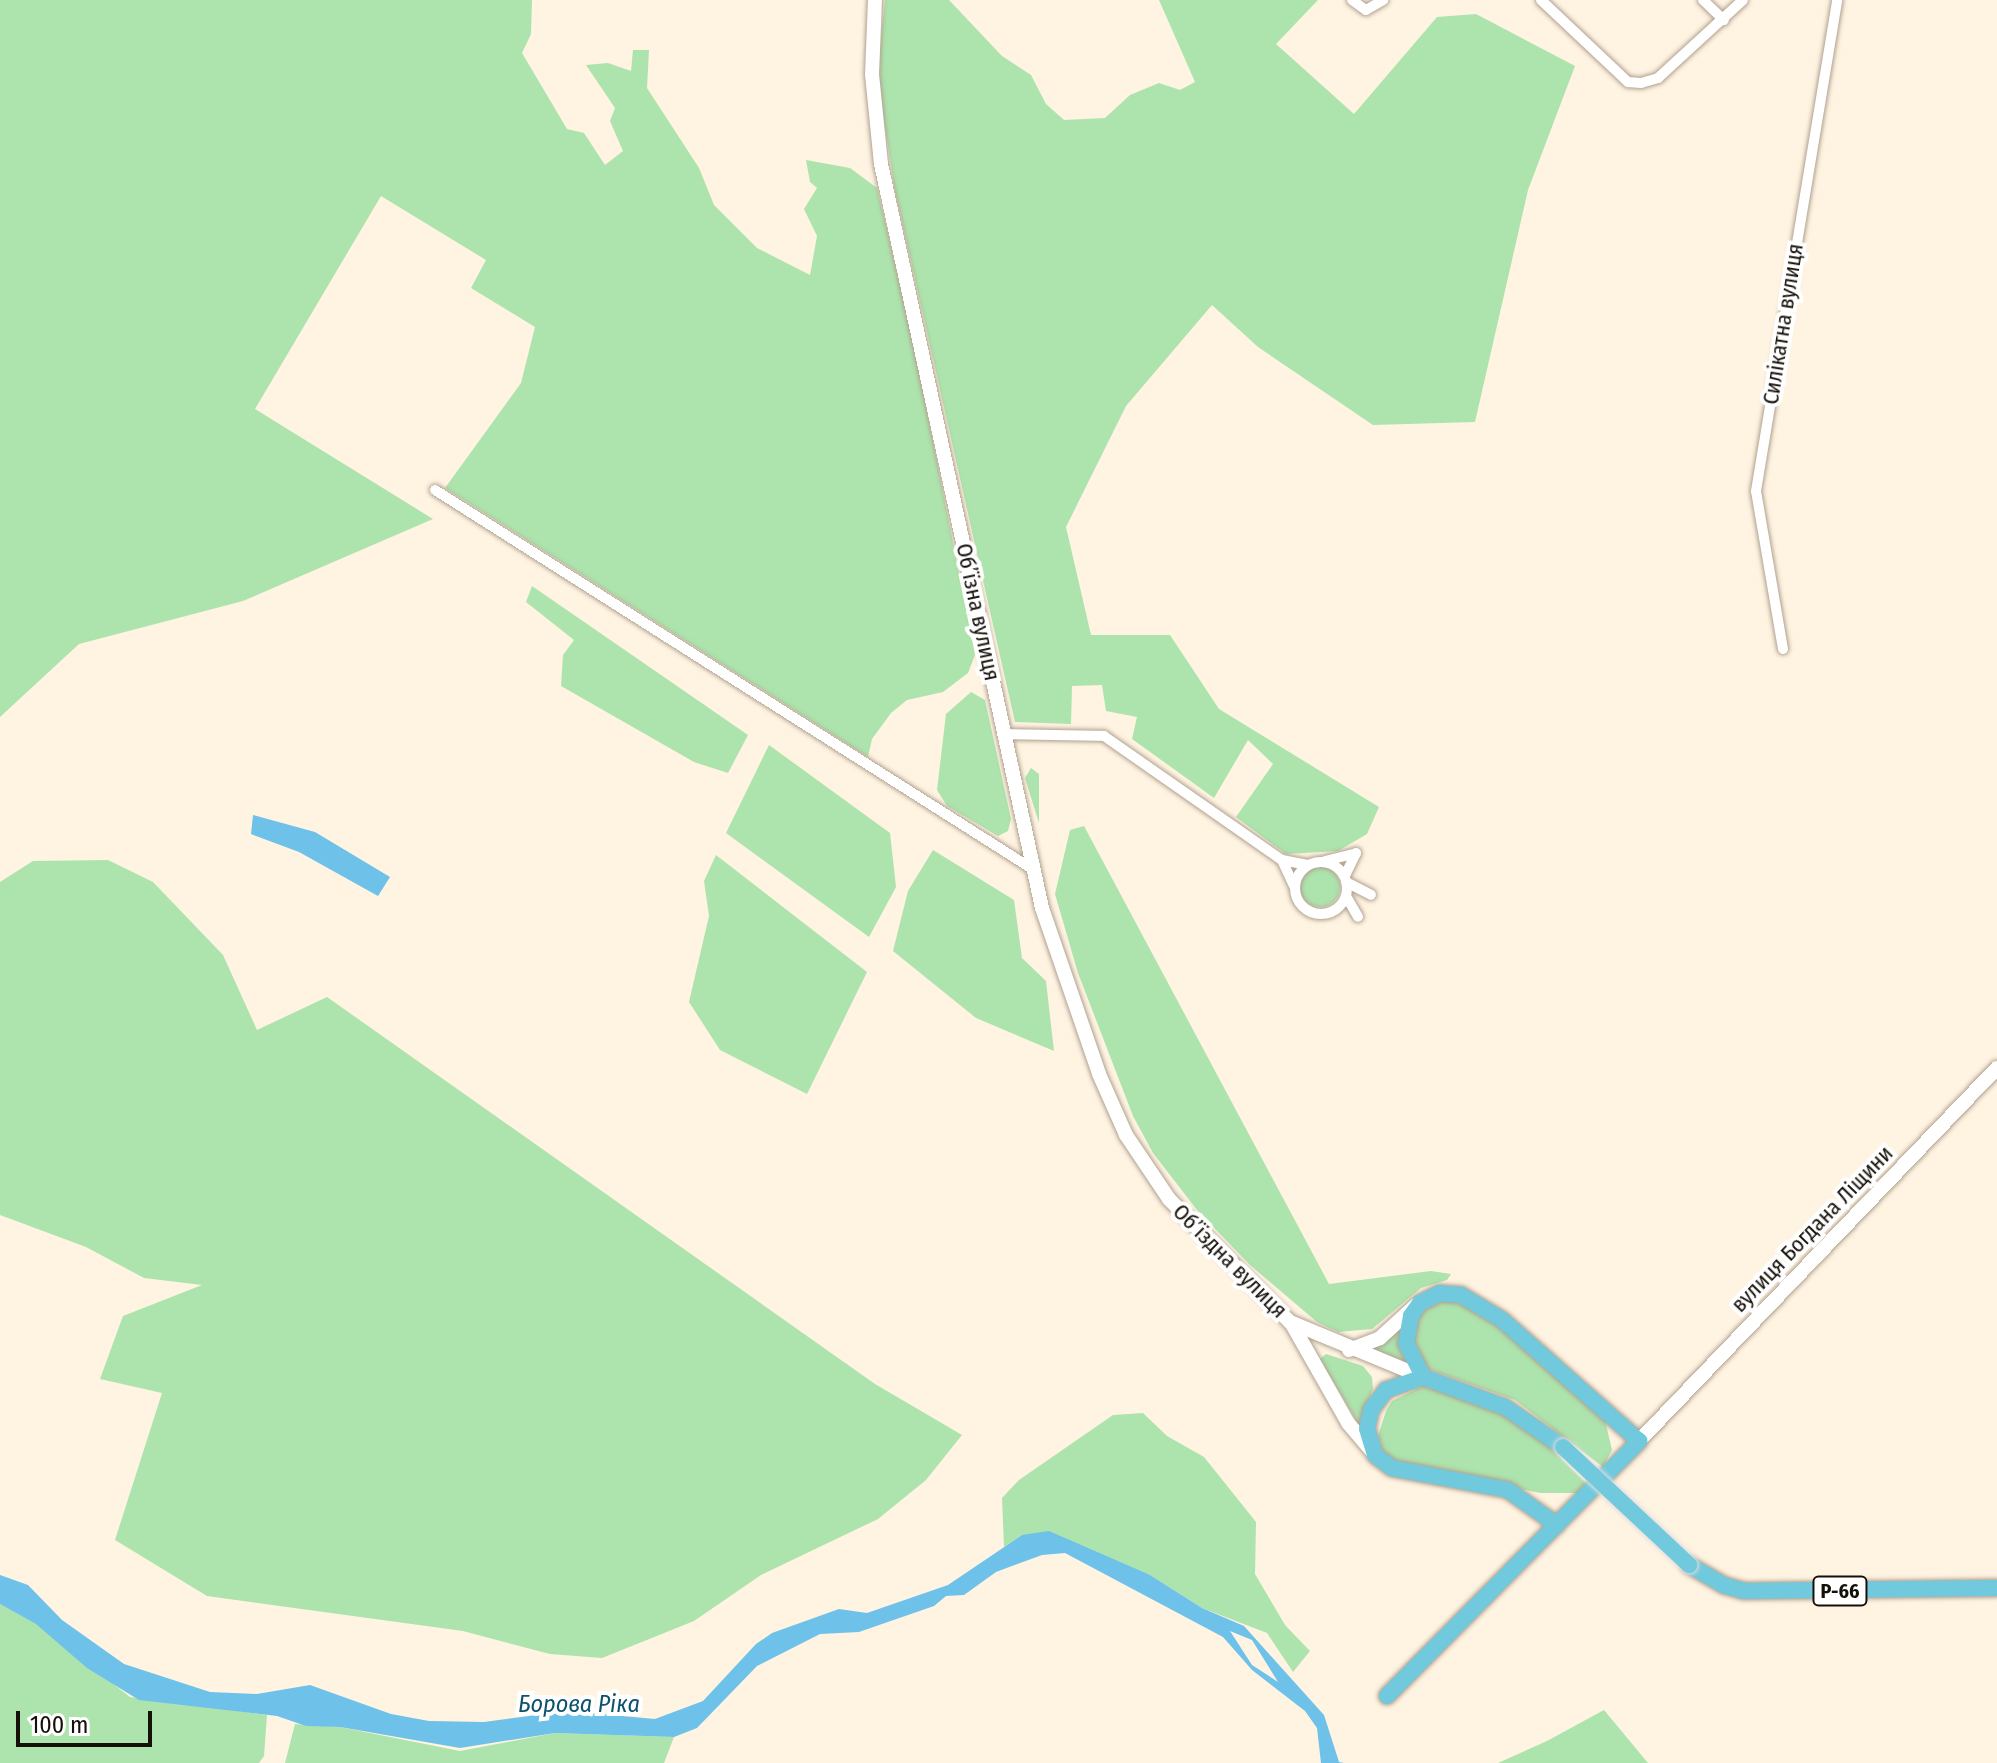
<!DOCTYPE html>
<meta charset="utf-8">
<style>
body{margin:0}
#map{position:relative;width:1997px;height:1763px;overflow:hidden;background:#fff3e2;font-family:"Fira Sans Condensed",sans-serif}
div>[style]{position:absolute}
.green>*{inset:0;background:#ade4ad}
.round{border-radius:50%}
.water>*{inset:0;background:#6ec1e9}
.roads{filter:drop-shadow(0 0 2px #b0a28f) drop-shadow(0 0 2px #b0a28f)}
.minor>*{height:10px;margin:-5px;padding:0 5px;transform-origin:5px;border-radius:5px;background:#fff}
.minor>.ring{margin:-5px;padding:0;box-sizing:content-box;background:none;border:10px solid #fff;border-radius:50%}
.secondary>*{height:14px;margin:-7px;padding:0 7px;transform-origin:7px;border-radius:7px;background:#fff}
.primary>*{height:16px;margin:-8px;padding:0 8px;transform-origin:8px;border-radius:8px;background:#71c9dd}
.bridges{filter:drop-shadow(0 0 2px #dededd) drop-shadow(0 0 2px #dededd)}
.primary-bridge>*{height:16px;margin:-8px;padding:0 8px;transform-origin:8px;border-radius:8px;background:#71c9dd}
span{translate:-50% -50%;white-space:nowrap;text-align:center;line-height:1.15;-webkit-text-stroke:8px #fff;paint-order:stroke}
.shield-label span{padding:2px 6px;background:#fff;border:2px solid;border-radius:6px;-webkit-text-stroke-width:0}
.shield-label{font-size:20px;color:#151009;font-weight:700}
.street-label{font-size:22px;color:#151009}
.water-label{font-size:24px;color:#0e526d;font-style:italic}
.scale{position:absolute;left:16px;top:1711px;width:136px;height:36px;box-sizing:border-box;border:4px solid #151009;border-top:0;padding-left:10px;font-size:24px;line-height:28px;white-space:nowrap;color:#151009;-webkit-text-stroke:6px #fff;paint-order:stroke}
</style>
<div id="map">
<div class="green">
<i style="clip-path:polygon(0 0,532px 0,531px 34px,522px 53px,567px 129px,584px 133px,605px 165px,623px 151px,610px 121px,615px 108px,586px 65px,608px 63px,631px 71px,633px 50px,649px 50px,647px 88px,699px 168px,714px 205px,757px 248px,810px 275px,817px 236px,804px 209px,817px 188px,810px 182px,806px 160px,850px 168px,877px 188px,912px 334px,975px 655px,968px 673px,943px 692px,907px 700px,891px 713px,872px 739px,868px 757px,445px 488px,521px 383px,535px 327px,471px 288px,486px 260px,381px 196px,255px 409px,433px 519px,243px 601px,79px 644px,0 717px)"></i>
<i style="clip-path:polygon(885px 0,949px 0,1002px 56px,1031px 75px,1046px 104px,1064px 120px,1105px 118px,1130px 95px,1159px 83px,1180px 90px,1195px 82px,1159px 0,1318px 0,1276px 44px,1354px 114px,1437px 17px,1476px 14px,1575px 66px,1528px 190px,1475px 422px,1373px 425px,1258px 347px,1212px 305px,1126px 406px,1066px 527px,1091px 635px,1170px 635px,1219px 709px,1379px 807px,1367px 834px,1338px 851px,1286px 854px,1236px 817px,1273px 764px,1248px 740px,1214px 798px,1132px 739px,1137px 717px,1106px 711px,1102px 685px,1072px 686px,1071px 724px,1015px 722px,895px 190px,877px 77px)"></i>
<i style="clip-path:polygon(532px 586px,748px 735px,728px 773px,694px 762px,561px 686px,563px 655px,574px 640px,526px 602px)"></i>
<i style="clip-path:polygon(971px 692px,985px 700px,1011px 819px,1008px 831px,998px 836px,947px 806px,937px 790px,946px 714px)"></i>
<i style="clip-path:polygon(769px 745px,890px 833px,896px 887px,869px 937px,726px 833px)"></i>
<i style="clip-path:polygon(1031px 768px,1039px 774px,1039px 823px,1025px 778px)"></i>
<i style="clip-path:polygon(1084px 826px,1329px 1284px,1431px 1271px,1451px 1274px,1447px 1280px,1421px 1288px,1372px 1329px,1338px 1332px,1317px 1322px,1250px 1265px,1197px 1210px,1153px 1153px,1133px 1116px,1078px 973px,1055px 894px,1070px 830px)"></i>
<i style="clip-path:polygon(933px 850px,1014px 900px,1022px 958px,1046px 981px,1054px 1051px,976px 1018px,893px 951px,908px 891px)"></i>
<i style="clip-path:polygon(716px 855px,867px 972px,807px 1094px,720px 1050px,689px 1002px,709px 916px,704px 881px)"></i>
<i style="clip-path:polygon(108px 860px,153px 882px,223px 955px,257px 1030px,327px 997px,875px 1384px,962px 1435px,926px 1480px,878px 1519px,761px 1575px,694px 1621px,602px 1658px,550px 1654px,463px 1631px,207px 1596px,115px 1540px,162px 1393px,100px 1379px,123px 1316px,202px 1285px,144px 1278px,86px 1247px,0 1215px,0 882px,33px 861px)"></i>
<i class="round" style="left:1300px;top:867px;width:40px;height:40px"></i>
<i style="clip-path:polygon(1436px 1298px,1470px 1301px,1605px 1420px,1612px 1450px,1603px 1467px,1515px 1400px,1425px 1368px,1412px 1346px,1418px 1316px)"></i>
<i style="clip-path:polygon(1404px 1318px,1401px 1351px,1408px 1367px,1370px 1353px)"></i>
<i style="clip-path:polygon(1326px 1354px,1363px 1366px,1372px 1377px,1373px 1389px,1359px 1425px,1320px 1359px)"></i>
<i style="clip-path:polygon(1423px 1386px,1489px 1407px,1531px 1429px,1589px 1486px,1577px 1493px,1540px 1493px,1402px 1465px,1384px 1456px,1378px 1436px,1386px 1411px,1392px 1401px)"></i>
<i style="clip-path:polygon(1143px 1413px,1167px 1436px,1204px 1457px,1256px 1522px,1255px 1574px,1285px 1625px,1310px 1651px,1293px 1672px,1267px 1633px,1202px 1608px,1150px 1575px,1022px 1535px,1004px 1547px,1002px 1498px,1019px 1480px,1113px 1415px)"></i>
<i style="clip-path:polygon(0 1604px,37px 1624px,130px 1697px,267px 1715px,264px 1756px,259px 1763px,0 1763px)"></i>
<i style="clip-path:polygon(1604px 1710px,1648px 1763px,1498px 1763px,1547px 1741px)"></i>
<i style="clip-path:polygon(295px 1724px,340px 1727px,460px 1751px,555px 1733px,674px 1737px,664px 1763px,285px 1763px)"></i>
</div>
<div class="water">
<i style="clip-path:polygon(253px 815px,315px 832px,390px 877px,378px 896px,299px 852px,251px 834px)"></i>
<i style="clip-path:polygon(evenodd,1049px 1531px,1150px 1575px,1202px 1608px,1244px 1626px,1324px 1715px,1339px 1762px,1344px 1763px,1321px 1763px,1317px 1728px,1305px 1711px,1252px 1670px,1223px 1637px,1065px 1553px,1042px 1555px,996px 1572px,964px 1595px,946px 1596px,934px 1606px,859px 1632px,820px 1634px,757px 1666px,697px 1728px,674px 1737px,555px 1733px,460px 1748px,340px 1727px,306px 1726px,277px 1716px,139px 1700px,87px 1668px,36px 1624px,0 1604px,0 1575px,28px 1585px,62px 1620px,124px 1664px,210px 1692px,257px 1694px,310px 1685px,391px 1714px,429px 1721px,484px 1722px,567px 1711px,655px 1719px,703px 1701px,756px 1644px,772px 1633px,839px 1609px,867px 1613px,948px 1585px,1022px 1535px,1049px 1531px,1230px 1631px,1252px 1640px,1278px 1682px,1252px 1665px,1230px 1631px)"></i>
</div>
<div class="roads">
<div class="minor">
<i style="left:1352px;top:0;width:17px;rotate:36deg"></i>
<i style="left:1366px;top:10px;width:20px;rotate:-30deg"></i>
<i style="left:1541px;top:0;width:120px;rotate:43.3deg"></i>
<i style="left:1628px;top:82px;width:13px;rotate:4deg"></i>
<i style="left:1641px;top:83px;width:18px;rotate:-16deg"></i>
<i style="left:1658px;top:78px;width:115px;rotate:-42.5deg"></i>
<i style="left:1703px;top:0;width:29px;rotate:44deg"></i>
<i style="left:435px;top:490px;width:709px;rotate:32.39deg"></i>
<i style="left:1783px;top:649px;width:160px;rotate:-99.7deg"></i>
<i style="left:1756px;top:491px;width:498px;rotate:-80.6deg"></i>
<i style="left:1004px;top:734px;width:100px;rotate:1.1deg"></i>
<i style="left:1104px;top:736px;width:217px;rotate:34.9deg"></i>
<i style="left:1325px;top:861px;width:32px;rotate:-14deg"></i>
<i style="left:1356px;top:853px;width:25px;rotate:116deg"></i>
<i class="ring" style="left:1295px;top:862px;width:42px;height:42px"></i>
<i style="left:1346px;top:882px;width:28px;rotate:27deg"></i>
<i style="left:1294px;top:886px;width:29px;rotate:-115deg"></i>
<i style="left:1282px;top:860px;width:25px;rotate:11deg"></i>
<i style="left:1346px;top:896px;width:24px;rotate:60deg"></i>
</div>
<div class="secondary">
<i style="left:875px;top:0;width:74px;rotate:92.3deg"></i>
<i style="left:872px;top:74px;width:90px;rotate:84.3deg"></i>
<i style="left:881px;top:164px;width:761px;rotate:77.79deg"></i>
<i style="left:1042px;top:908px;width:176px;rotate:71deg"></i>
<i style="left:1099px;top:1074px;width:67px;rotate:66.1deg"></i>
<i style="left:1126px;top:1135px;width:77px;rotate:56.1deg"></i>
<i style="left:1169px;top:1199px;width:173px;rotate:45.5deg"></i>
<i style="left:1290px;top:1322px;width:144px;rotate:22.5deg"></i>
<i style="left:1293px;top:1326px;width:112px;rotate:60.4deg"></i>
<i style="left:1348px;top:1423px;width:42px;rotate:49.8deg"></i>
<i style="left:1349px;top:1350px;width:33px;rotate:-21deg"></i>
<i style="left:1380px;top:1338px;width:49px;rotate:-42.5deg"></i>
<i style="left:1639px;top:1441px;width:517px;rotate:-46.18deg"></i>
</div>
<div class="primary">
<i style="left:1557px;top:1525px;width:60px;rotate:-144.5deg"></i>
<i style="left:1508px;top:1490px;width:118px;rotate:-169.3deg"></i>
<i style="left:1392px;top:1468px;width:21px;rotate:-143deg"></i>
<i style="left:1375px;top:1455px;width:27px;rotate:-107deg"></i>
<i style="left:1367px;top:1429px;width:19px;rotate:-78deg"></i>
<i style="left:1371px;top:1410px;width:25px;rotate:-53deg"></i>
<i style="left:1386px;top:1390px;width:39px;rotate:-19deg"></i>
<i style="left:1423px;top:1377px;width:87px;rotate:20.1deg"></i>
<i style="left:1505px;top:1407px;width:70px;rotate:34.6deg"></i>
<i style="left:1689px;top:1565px;width:39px;rotate:30deg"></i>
<i style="left:1723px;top:1585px;width:22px;rotate:16deg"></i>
<i style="left:1744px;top:1591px;width:253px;rotate:-0.7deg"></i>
<i style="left:1387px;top:1696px;width:359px;rotate:-45.3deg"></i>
<i style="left:1639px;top:1441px;width:184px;rotate:-138.5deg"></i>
<i style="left:1501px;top:1319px;width:47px;rotate:-149deg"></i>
<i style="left:1461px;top:1295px;width:21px;rotate:-175deg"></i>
<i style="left:1440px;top:1293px;width:22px;rotate:153deg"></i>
<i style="left:1420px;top:1303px;width:16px;rotate:125deg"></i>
<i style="left:1411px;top:1316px;width:27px;rotate:100deg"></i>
<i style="left:1406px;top:1343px;width:38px;rotate:63deg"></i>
</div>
</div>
<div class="bridges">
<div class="primary-bridge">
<i style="left:1563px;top:1447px;width:173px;rotate:43.1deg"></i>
</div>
</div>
<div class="shield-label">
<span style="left:1840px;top:1591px">Р-66</span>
</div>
<div class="street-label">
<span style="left:1783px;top:324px;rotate:-81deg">Силікатна вулиця</span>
<span style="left:978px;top:612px;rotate:78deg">Об’їзна вулиця</span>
<span style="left:1812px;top:1229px;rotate:-46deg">вулиця Богдана Ліщини</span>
<span style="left:1230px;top:1261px;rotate:45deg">Об’їздна вулиця</span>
</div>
<div class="water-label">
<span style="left:579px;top:1705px">Борова Ріка</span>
</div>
<div class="scale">100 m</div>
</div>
